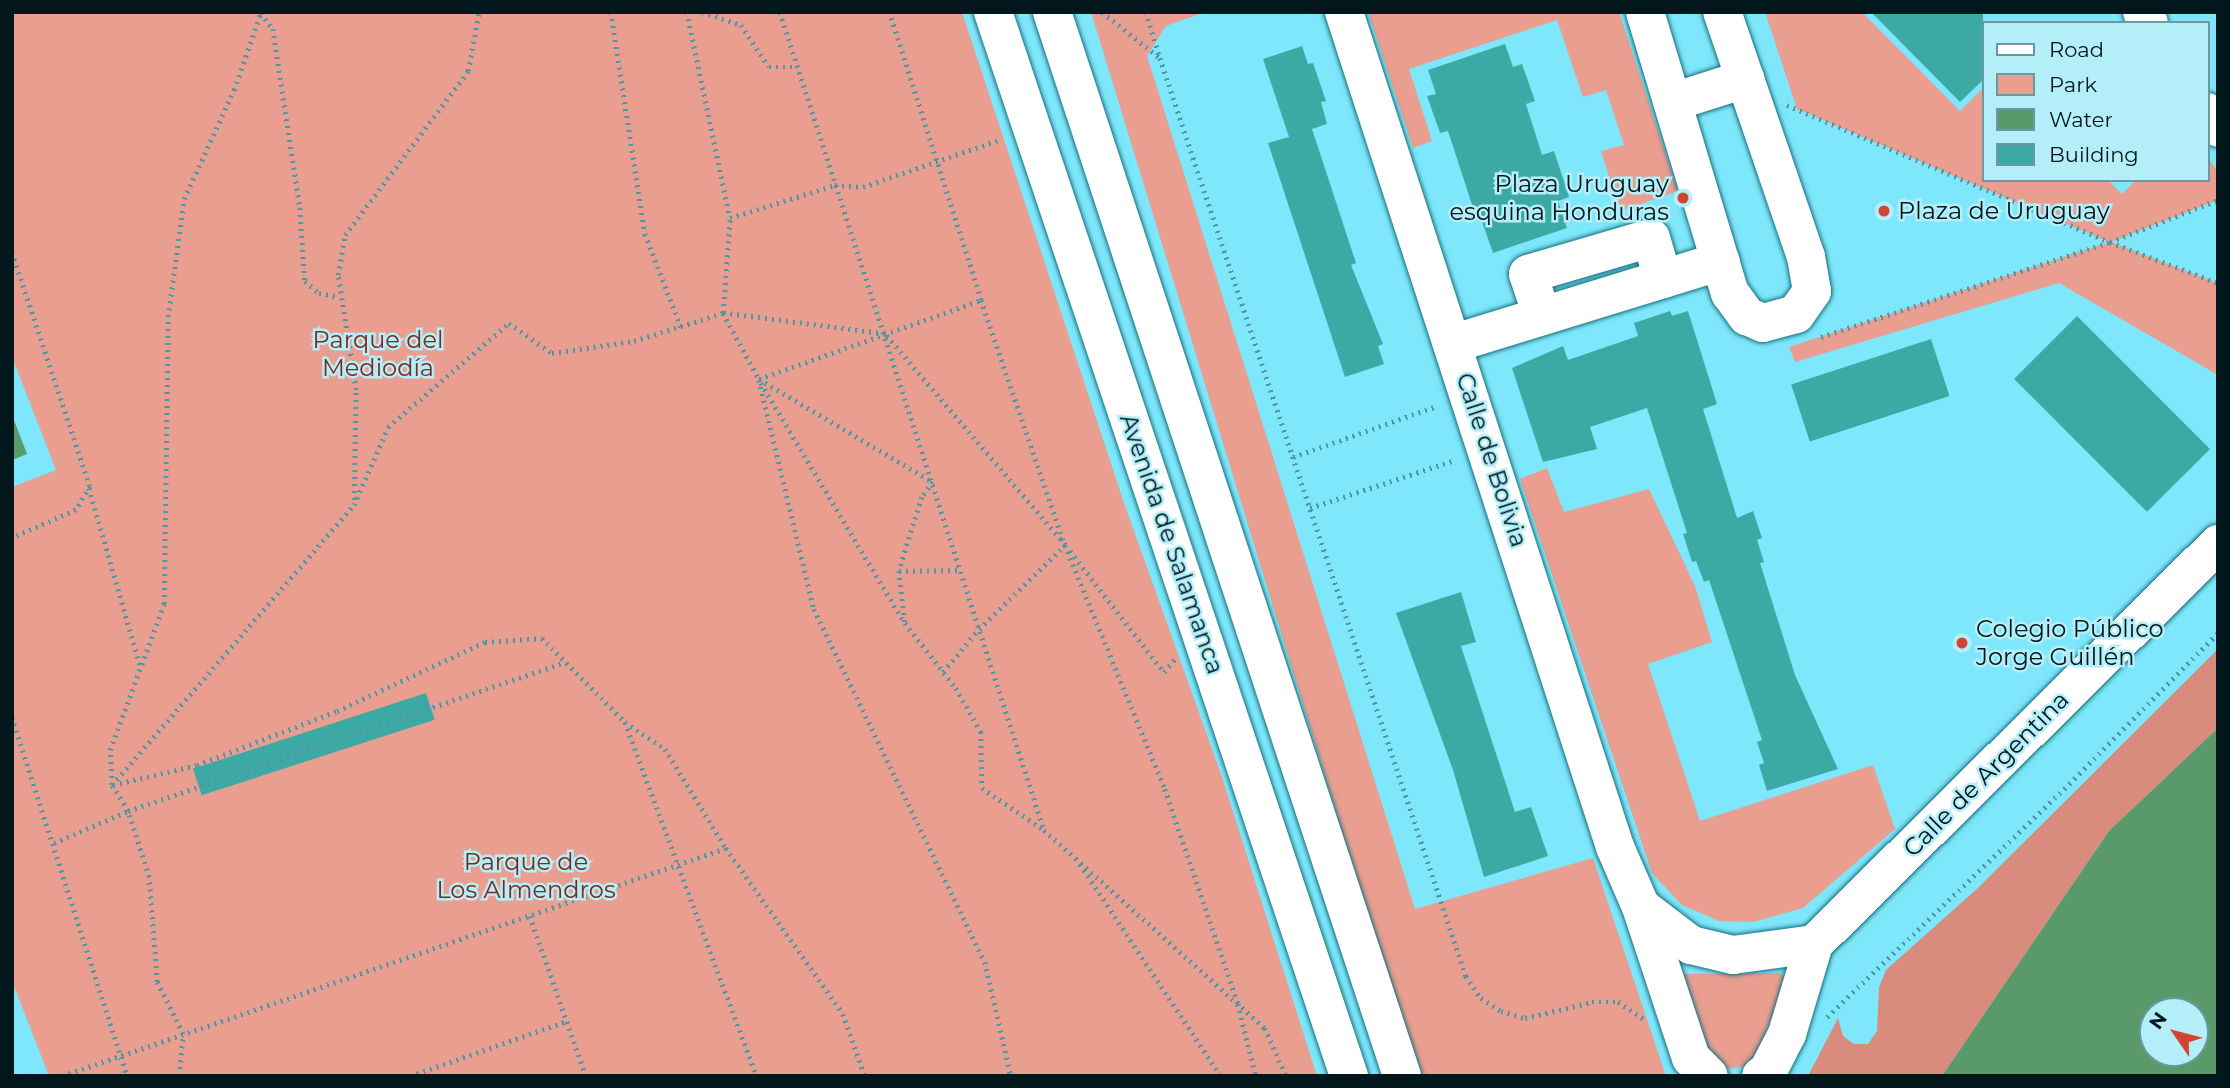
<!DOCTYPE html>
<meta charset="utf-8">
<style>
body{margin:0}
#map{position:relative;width:2230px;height:1088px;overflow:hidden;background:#7ee7fb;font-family:Montserrat,sans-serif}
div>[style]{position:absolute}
.green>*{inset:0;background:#e99e90}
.forest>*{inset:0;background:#d98c7e}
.water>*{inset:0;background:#59996a}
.building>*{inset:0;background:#3da9a5;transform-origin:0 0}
.path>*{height:4.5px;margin-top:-2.25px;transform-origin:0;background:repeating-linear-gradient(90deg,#4e98a6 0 2px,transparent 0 7px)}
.roads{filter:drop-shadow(0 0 2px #17707e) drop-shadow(0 0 2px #17707e)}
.minor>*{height:38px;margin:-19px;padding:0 19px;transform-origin:19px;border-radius:19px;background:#fff}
.highway>*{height:38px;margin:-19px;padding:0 19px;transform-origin:19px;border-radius:19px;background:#fff}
.dots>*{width:19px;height:19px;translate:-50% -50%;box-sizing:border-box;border:4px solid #b4eef9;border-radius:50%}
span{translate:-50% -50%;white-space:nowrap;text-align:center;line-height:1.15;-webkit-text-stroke:5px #b4eef9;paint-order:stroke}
.poi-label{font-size:24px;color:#01171b}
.right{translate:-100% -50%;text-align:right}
.left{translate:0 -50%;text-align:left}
.park-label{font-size:24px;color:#82271a}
.street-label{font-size:24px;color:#01171b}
.frame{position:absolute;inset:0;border:14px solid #01171b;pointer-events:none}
.legend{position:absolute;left:1982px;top:21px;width:228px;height:161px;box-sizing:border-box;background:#b4eef9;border:2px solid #6c98a0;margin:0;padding:9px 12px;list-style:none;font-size:21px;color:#01171b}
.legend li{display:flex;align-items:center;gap:14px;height:35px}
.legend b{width:35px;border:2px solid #6c98a0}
.north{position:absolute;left:2139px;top:997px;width:70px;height:70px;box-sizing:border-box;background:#b4eef9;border:2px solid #6c98a0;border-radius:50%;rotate:305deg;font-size:19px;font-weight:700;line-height:28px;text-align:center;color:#01171b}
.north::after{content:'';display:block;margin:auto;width:24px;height:32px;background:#d24631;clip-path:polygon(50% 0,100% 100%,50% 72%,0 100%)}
</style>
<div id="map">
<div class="green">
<i style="clip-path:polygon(12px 12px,962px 12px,1125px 506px,1221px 774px,1317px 1076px,49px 1076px,12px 981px,12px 487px,56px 470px,12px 357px)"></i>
<i style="clip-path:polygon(1091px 12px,1205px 12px,1166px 26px,1147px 56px,1415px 909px,1593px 858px,1666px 1076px,1422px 1076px,1370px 923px)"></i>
<i style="clip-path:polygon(1368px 12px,1619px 12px,1678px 191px,1620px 211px,1601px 151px,1624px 145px,1606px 90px,1583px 97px,1557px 20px,1409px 69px,1432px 141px,1413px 148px)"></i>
<i style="clip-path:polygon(1765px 12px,1862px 12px,1960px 111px,1983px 88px,1983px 180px,2108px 180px,2122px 194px,2136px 180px,2207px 180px,2207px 156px,2218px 172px,2218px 200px,2111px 242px,2218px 283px,2218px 375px,2059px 283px,1795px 362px,1789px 347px,2109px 242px,1797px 109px)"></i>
<i style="clip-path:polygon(1547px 468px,1564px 512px,1649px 489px,1695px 586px,1712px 642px,1648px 664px,1700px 821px,1873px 765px,1895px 829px,1803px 908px,1753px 922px,1719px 921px,1682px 905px,1652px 873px,1520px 479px)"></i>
<i style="clip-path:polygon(1780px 973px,1787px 980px,1756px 1056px,1744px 1066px,1728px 1069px,1713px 1061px,1678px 974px)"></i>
</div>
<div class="forest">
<i style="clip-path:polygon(2218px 649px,2218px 728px,2109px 831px,1942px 1076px,1808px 1076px,1838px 1018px,1843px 1036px,1854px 1044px,1868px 1044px,1877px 1031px,1879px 987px,1886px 970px,1979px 887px)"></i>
</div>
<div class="water">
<i style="clip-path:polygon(12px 415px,27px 454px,12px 460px)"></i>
<i style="clip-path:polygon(evenodd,2218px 728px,2218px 1076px,1942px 1076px,2109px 831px,2218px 728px,2153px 1011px,2195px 1011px,2195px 1053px,2153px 1053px,2153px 1011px)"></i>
</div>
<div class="building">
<i style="clip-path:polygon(1871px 12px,1983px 12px,1983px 80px,1960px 102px)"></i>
<i style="clip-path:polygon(1505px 44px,1513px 67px,1522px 64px,1535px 101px,1526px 104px,1542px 155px,1554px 151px,1569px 197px,1558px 201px,1567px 228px,1493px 253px,1480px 216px,1476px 217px,1448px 131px,1440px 133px,1427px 96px,1436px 94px,1428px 70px)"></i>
<i style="clip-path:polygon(1302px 46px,1308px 64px,1313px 63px,1326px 101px,1321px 102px,1327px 124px,1312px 129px,1356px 263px,1351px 265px,1383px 344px,1378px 346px,1384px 364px,1345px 377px,1268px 143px,1289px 137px,1263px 59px)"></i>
<i style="clip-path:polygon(1670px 311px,1672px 316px,1688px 311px,1717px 404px,1703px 409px,1737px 518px,1753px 511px,1762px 538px,1757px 540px,1764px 562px,1760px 563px,1795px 675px,1838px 769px,1767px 791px,1759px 765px,1764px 763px,1757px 742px,1762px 740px,1709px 580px,1704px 582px,1696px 561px,1692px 562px,1683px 534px,1687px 533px,1647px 408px,1590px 427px,1597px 449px,1543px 462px,1512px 368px,1563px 346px,1568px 360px,1638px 336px,1634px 323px)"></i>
<i style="left:2077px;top:316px;width:188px;height:89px;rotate:45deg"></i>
<i style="left:1931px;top:339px;width:60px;height:147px;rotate:72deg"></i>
<i style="clip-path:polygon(1461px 592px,1476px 642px,1461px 646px,1515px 812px,1531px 807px,1548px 856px,1484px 877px,1453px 770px,1396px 613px)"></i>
<i style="left:426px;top:693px;width:28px;height:245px;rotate:72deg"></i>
</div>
<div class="path">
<i style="left:611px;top:12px;width:225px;rotate:81.3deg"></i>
<i style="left:645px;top:234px;width:100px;rotate:68.8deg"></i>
<i style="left:687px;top:12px;width:210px;rotate:78.2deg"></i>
<i style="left:702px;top:12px;width:41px;rotate:18.4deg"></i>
<i style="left:741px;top:25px;width:50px;rotate:56.3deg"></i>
<i style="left:769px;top:67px;width:28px"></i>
<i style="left:780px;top:12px;width:860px;rotate:72.11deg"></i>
<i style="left:1044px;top:830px;width:297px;rotate:41.9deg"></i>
<i style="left:1265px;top:1028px;width:52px;rotate:66.4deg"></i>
<i style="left:1102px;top:12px;width:74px;rotate:38.4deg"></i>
<i style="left:1160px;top:58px;width:968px;rotate:71.57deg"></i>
<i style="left:1466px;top:976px;width:27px;rotate:56deg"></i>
<i style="left:1481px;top:998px;width:24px;rotate:33deg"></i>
<i style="left:1501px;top:1011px;width:25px;rotate:16deg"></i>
<i style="left:1525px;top:1018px;width:69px;rotate:-13.4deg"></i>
<i style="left:1592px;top:1002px;width:26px"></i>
<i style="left:1618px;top:1002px;width:30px;rotate:33deg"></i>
<i style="left:1146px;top:12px;width:48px;rotate:73.1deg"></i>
<i style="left:261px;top:13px;width:20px;rotate:53deg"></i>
<i style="left:273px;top:29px;width:181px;rotate:81.4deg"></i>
<i style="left:300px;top:208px;width:73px;rotate:86.1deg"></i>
<i style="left:305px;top:281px;width:18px;rotate:41deg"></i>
<i style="left:319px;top:293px;width:21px;rotate:11deg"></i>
<i style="left:1787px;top:105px;width:351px;rotate:23deg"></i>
<i style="left:2110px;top:242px;width:116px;rotate:20.8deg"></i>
<i style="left:12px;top:252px;width:247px;rotate:71.6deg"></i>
<i style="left:90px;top:486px;width:28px;rotate:120deg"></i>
<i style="left:76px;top:510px;width:70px;rotate:156.4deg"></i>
<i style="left:981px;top:300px;width:259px;rotate:71.1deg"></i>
<i style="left:1065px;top:545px;width:264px;rotate:67.7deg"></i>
<i style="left:1165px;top:789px;width:227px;rotate:71.2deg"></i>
<i style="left:1238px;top:1004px;width:74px;rotate:76deg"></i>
<i style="left:1821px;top:337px;width:304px;rotate:-18.2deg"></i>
<i style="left:2110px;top:242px;width:116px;rotate:-21.3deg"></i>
<i style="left:759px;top:379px;width:236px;rotate:-19.6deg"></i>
<i style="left:981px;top:300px;width:302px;rotate:-107.7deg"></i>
<i style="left:759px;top:380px;width:236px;rotate:76.5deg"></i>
<i style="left:814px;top:609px;width:392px;rotate:64.2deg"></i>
<i style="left:985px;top:962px;width:117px;rotate:77.2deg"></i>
<i style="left:761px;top:383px;width:279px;rotate:59.1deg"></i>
<i style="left:1293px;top:457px;width:153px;rotate:-19.5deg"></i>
<i style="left:89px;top:488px;width:187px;rotate:73.9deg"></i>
<i style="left:354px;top:500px;width:110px;rotate:-89deg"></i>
<i style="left:356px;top:390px;width:116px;rotate:-98.9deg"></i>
<i style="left:338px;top:275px;width:41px;rotate:-80.1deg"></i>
<i style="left:345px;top:235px;width:205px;rotate:-53.1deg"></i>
<i style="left:468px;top:71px;width:60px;rotate:-79.4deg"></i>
<i style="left:1310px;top:508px;width:153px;rotate:-18.3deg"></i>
<i style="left:1070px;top:551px;width:153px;rotate:52.2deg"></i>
<i style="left:1164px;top:672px;width:17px;rotate:-50deg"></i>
<i style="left:899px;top:571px;width:62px;rotate:-0.9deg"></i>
<i style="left:943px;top:672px;width:56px;rotate:-50.1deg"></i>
<i style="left:979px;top:629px;width:120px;rotate:-44.3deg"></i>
<i style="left:1065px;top:545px;width:277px;rotate:-130.5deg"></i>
<i style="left:885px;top:334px;width:163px;rotate:-172.6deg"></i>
<i style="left:723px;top:313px;width:95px;rotate:-85.8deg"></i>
<i style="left:730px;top:218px;width:110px;rotate:-17.4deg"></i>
<i style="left:835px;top:185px;width:28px;rotate:4deg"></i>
<i style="left:863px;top:187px;width:147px;rotate:-19.1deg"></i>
<i style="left:12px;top:717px;width:377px;rotate:72.2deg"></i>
<i style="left:625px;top:722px;width:378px;rotate:69.6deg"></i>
<i style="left:112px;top:785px;width:370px;rotate:-49.2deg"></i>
<i style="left:354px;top:505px;width:85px;rotate:-66.4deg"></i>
<i style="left:388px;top:427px;width:160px;rotate:-40.7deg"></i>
<i style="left:509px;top:323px;width:52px;rotate:34.9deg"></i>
<i style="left:552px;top:353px;width:83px;rotate:-8.3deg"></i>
<i style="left:634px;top:341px;width:93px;rotate:-17.5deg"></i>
<i style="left:723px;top:313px;width:75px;rotate:61.4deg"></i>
<i style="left:759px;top:379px;width:202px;rotate:30.6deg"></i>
<i style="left:933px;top:482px;width:19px;rotate:126deg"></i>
<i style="left:922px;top:497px;width:77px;rotate:107.3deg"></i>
<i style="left:899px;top:571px;width:52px;rotate:83.4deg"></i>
<i style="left:905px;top:623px;width:83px;rotate:51.9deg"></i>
<i style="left:956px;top:688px;width:51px;rotate:60.4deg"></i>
<i style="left:981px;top:732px;width:56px;rotate:89deg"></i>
<i style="left:982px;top:788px;width:75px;rotate:34.1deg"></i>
<i style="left:113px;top:785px;width:86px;rotate:-13.4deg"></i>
<i style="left:197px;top:765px;width:150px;rotate:-21.1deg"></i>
<i style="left:337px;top:711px;width:163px;rotate:-25deg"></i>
<i style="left:485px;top:642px;width:57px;rotate:-4deg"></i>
<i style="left:542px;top:638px;width:118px;rotate:45.3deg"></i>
<i style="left:625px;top:722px;width:48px;rotate:34deg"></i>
<i style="left:665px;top:749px;width:116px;rotate:58.4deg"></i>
<i style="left:726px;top:848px;width:203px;rotate:54.8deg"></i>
<i style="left:843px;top:1014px;width:66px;rotate:70.5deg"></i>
<i style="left:54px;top:843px;width:81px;rotate:-23.4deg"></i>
<i style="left:128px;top:811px;width:462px;rotate:-18.8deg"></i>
<i style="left:1080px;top:864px;width:255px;rotate:56.4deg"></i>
<i style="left:530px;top:916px;width:170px;rotate:70.7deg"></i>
<i style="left:1827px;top:1017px;width:329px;rotate:-43.9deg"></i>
<i style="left:2064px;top:789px;width:219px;rotate:-45.4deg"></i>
<i style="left:62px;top:1076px;width:702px;rotate:-18.95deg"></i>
<i style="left:179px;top:1076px;width:42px;rotate:-84.6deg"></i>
<i style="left:183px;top:1034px;width:58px;rotate:-116.6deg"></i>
<i style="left:157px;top:982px;width:105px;rotate:-94.4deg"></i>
<i style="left:149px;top:877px;width:69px;rotate:-107.7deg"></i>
<i style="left:128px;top:811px;width:31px;rotate:-122deg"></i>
<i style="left:112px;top:785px;width:35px;rotate:-93deg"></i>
<i style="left:110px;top:750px;width:156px;rotate:-69.7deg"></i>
<i style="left:164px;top:604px;width:287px;rotate:-89.2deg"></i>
<i style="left:168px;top:317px;width:119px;rotate:-82.3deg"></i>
<i style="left:184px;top:199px;width:120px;rotate:-65.4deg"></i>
<i style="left:234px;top:90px;width:83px;rotate:-70.9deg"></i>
<i style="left:410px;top:1076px;width:166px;rotate:-19.3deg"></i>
</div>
<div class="roads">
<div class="minor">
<i style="left:1344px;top:12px;width:878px;rotate:72.02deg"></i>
<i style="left:1615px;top:847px;width:65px;rotate:66.6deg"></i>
<i style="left:1641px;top:907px;width:63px;rotate:37.2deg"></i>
<i style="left:1691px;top:945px;width:43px;rotate:13.4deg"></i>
<i style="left:1733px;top:955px;width:82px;rotate:-7.7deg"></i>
<i style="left:1645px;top:12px;width:294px;rotate:73.2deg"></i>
<i style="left:1730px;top:293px;width:29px;rotate:54deg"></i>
<i style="left:1747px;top:316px;width:17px;rotate:24deg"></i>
<i style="left:1763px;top:323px;width:34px;rotate:-15deg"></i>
<i style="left:1796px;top:314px;width:28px;rotate:-55deg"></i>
<i style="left:1812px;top:291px;width:35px;rotate:-100deg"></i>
<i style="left:1806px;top:257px;width:259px;rotate:-108.9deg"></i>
<i style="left:2142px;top:12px;width:13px;rotate:58deg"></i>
<i style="left:1673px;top:102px;width:76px;rotate:-17.7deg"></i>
<i style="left:2207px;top:112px;width:19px;rotate:55deg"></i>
<i style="left:1542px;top:316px;width:44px;rotate:-108.4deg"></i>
<i style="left:1528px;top:274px;width:128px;rotate:-16.3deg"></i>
<i style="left:1651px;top:238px;width:43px;rotate:73.7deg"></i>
<i style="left:1455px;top:343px;width:278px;rotate:-17.1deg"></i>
<i style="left:1641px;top:907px;width:159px;rotate:71.7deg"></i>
<i style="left:1691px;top:1058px;width:25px;rotate:45deg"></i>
<i style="left:1814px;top:944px;width:569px;rotate:-44.71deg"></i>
<i style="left:1761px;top:1076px;width:9px;rotate:-36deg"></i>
<i style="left:1768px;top:1071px;width:42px;rotate:-62.8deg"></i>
<i style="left:1787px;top:1034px;width:94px;rotate:-73.3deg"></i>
</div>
<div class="highway">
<i style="left:993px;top:12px;width:1122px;rotate:71.5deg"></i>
<i style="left:1052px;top:12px;width:1120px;rotate:71.79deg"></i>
</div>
</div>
<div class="dots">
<i style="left:1683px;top:198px;background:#d24631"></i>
<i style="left:1884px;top:211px;background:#d24631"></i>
<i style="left:1962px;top:643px;background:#d24631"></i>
</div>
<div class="poi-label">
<span class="right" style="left:1669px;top:198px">Plaza Uruguay<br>esquina Honduras</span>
<span class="left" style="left:1898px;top:211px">Plaza de Uruguay</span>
<span class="left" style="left:1976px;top:643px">Colegio Público<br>Jorge Guillén</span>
</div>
<div class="park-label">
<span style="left:378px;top:354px">Parque del<br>Mediodía</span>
<span style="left:526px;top:876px">Parque de<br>Los Almendros</span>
</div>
<div class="street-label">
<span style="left:1492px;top:460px;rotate:72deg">Calle de Bolivia</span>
<span style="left:1172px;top:544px;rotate:71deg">Avenida de Salamanca</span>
<span style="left:1986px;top:774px;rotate:-45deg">Calle de Argentina</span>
</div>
<div class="frame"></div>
<ul class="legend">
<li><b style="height:9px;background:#fff"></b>Road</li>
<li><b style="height:19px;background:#e99e90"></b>Park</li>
<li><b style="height:19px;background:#59996a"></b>Water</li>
<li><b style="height:19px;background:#3da9a5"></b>Building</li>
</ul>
<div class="north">N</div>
</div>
